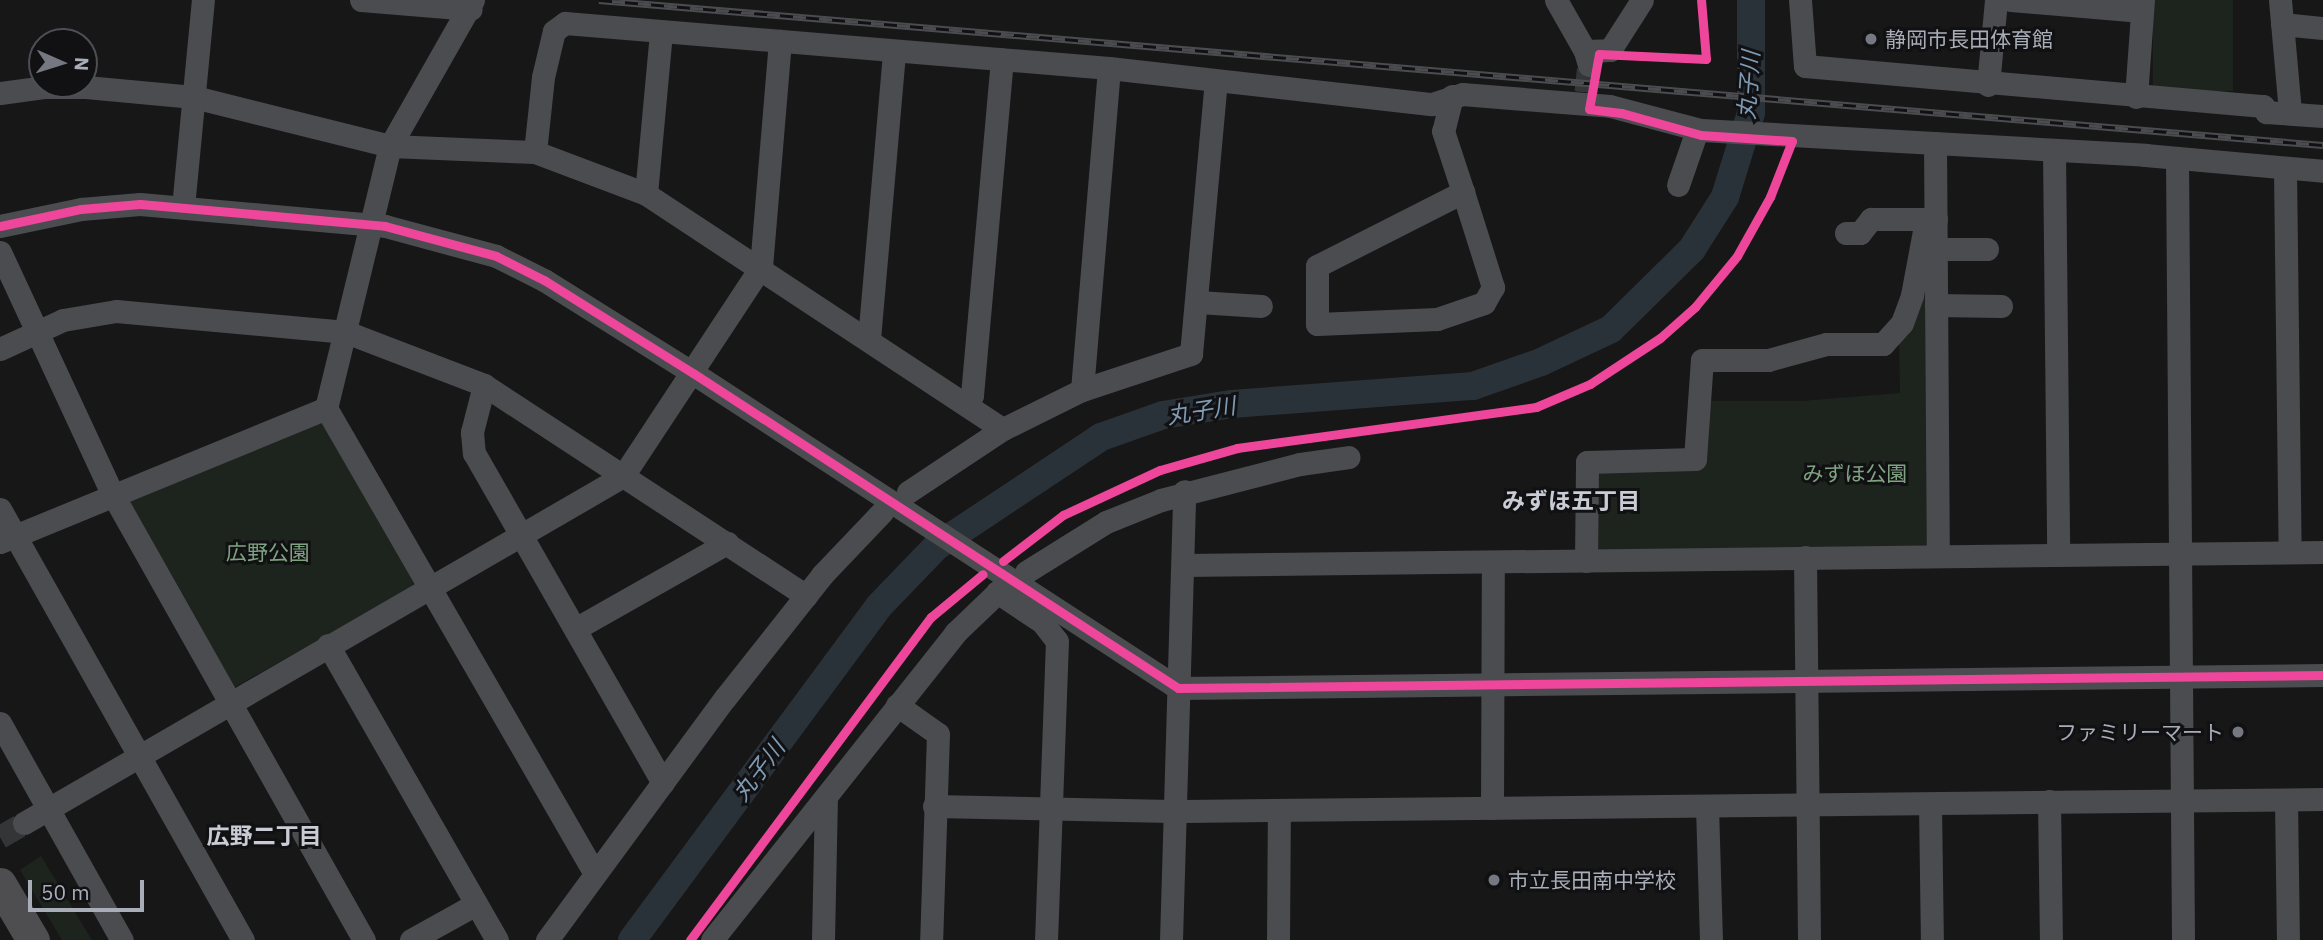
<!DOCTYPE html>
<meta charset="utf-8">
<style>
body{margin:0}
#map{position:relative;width:2323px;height:940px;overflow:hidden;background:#171717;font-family:"IBM Plex Sans","Noto Sans JP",sans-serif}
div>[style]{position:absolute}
.green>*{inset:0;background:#1d241e;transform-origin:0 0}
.river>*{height:28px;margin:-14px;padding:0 14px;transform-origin:14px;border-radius:14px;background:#2a3239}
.minor-tunnel>*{height:23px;margin-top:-11.5px;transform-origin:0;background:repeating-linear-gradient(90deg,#343537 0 23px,transparent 0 34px)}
.minor>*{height:23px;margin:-11.5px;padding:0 11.5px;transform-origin:11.5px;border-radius:11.5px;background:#4b4c50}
.highway>*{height:33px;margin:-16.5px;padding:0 16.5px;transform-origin:16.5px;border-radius:16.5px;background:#4e4e51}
.rail>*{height:7px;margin-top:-3.5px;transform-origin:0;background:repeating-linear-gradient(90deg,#111113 0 13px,#4b4c4f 0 26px);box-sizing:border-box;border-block:2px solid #4b4c4f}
.cycleway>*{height:9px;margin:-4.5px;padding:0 4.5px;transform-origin:4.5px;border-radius:4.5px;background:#ed469a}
.dots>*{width:19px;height:19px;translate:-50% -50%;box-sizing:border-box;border:4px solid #111113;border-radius:50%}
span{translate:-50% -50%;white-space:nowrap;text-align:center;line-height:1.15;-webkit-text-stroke:6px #111113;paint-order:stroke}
.poi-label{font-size:21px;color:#a8adb8}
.left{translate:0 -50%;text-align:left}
.right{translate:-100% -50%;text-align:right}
.park-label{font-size:21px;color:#7fa381}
.water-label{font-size:23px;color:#7f9bb3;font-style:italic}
.neighbourhood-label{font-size:23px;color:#c9ccd4;font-weight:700}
.north{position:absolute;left:28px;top:28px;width:70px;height:70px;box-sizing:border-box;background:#111113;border:2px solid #4d4f55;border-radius:50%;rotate:93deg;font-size:19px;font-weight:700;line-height:28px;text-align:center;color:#a8adb8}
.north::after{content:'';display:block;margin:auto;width:24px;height:32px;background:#757880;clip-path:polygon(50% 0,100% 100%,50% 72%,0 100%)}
.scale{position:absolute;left:28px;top:880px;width:116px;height:32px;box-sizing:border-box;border:4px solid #a8adb8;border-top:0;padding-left:9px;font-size:21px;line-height:24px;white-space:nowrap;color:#a8adb8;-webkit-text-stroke:5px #111113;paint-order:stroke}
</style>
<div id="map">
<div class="green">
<i style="left:2153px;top:0;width:80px;height:91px"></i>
<i style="clip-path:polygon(1928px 266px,1928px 551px,1595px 554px,1595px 466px,1700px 464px,1708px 401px,1802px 401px,1900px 393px,1899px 340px)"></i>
<i style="clip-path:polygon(318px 421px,326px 424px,415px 578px,413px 587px,233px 688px,127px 501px)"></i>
<i style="clip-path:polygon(41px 856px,92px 940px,62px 940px,20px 870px)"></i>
</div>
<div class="river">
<i style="left:632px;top:940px;width:415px;rotate:-53.5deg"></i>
<i style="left:879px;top:606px;width:83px;rotate:-46deg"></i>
<i style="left:937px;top:546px;width:197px;rotate:-33.6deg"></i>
<i style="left:1101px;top:437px;width:66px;rotate:-19.5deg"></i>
<i style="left:1163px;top:415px;width:70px;rotate:-9.1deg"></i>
<i style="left:1232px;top:404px;width:242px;rotate:-4.3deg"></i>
<i style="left:1473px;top:386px;width:72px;rotate:-19.4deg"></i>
<i style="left:1541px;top:362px;width:77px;rotate:-25.2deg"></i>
<i style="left:1611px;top:329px;width:114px;rotate:-44.6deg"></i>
<i style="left:1692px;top:249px;width:62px;rotate:-57.6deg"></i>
<i style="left:1725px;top:197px;width:88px;rotate:-72.8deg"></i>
<i style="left:1751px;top:113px;width:113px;rotate:-90deg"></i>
</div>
<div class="minor-tunnel">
<i style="left:1586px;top:92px;width:27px;rotate:-84deg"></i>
<i style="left:0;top:837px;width:28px;rotate:-30deg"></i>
</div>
<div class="minor">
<i style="left:361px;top:0;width:110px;rotate:4.7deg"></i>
<i style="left:473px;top:0;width:168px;rotate:119.6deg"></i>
<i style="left:390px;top:146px;width:145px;rotate:2.4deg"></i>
<i style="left:535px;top:152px;width:75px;rotate:-83.9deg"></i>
<i style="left:543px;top:77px;width:47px;rotate:-76.6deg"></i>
<i style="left:554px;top:31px;width:14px;rotate:-36deg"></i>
<i style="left:565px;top:23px;width:546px;rotate:4.73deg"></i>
<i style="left:1109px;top:68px;width:325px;rotate:6.4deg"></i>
<i style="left:1432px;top:104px;width:32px;rotate:-18deg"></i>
<i style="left:1462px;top:94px;width:148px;rotate:4.6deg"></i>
<i style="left:1610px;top:106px;width:94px;rotate:14.8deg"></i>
<i style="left:1701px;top:130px;width:445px;rotate:3.2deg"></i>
<i style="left:2145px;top:155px;width:179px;rotate:5.1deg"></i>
<i style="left:1556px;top:0;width:59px;rotate:60.4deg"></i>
<i style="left:1800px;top:0;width:66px;rotate:85.7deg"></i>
<i style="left:1805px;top:66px;width:460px;rotate:5deg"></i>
<i style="left:2263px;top:106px;width:7px;rotate:63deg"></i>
<i style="left:2266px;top:112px;width:57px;rotate:4deg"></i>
<i style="left:2011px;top:0;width:131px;rotate:4.8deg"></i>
<i style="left:2280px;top:0;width:113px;rotate:84.9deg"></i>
<i style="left:2282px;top:24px;width:41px;rotate:5.6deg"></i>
<i style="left:1589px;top:65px;width:15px;rotate:-106deg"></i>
<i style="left:1585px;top:51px;width:25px;rotate:-2deg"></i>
<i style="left:1610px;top:50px;width:59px;rotate:-57.4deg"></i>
<i style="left:1988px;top:85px;width:85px;rotate:-84.6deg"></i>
<i style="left:0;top:93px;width:44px;rotate:-7.8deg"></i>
<i style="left:44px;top:87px;width:42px"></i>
<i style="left:86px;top:87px;width:108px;rotate:5.3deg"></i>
<i style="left:194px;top:97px;width:202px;rotate:14deg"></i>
<i style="left:390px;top:146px;width:270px;rotate:103.7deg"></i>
<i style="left:326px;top:408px;width:536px;rotate:59.99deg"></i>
<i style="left:1452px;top:96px;width:36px;rotate:104deg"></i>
<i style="left:1443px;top:131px;width:64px;rotate:71.8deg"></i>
<i style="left:1463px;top:192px;width:100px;rotate:72.5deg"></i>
<i style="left:1493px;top:287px;width:18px;rotate:119deg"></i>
<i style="left:1484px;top:303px;width:50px;rotate:161.2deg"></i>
<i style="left:1437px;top:319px;width:120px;rotate:177.6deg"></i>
<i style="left:1317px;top:324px;width:58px;rotate:-90deg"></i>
<i style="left:1317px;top:266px;width:164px;rotate:-26.9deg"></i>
<i style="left:2136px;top:97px;width:97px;rotate:-85.9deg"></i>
<i style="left:1935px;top:143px;width:413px;rotate:89.6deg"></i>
<i style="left:2054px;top:150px;width:405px;rotate:89.4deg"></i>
<i style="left:535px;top:152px;width:119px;rotate:20.7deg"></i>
<i style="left:646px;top:194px;width:427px;rotate:33.4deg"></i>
<i style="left:2177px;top:158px;width:782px;rotate:89.56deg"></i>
<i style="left:2285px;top:169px;width:383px;rotate:89.3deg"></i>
<i style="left:1678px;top:185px;width:58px;rotate:-70.9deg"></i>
<i style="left:646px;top:194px;width:163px;rotate:-84.7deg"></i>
<i style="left:183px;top:207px;width:208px;rotate:-84.5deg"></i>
<i style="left:0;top:226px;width:83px;rotate:-11.9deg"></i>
<i style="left:81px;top:209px;width:59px;rotate:-4.8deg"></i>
<i style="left:140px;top:204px;width:246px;rotate:5.1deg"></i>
<i style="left:385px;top:226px;width:115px;rotate:15.1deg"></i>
<i style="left:496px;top:256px;width:54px;rotate:26.6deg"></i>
<i style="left:544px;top:280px;width:176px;rotate:32deg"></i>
<i style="left:693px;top:373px;width:578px;rotate:33deg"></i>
<i style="left:1178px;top:688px;width:1145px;rotate:-0.65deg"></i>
<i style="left:1846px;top:233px;width:14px"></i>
<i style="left:1860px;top:233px;width:18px;rotate:-52deg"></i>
<i style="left:1871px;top:219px;width:65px"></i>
<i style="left:1935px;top:249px;width:52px"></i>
<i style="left:0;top:252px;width:268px;rotate:65.1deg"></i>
<i style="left:113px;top:495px;width:511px;rotate:60.58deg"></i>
<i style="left:1198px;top:302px;width:63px;rotate:3.6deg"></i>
<i style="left:1936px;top:305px;width:65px;rotate:0.9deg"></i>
<i style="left:869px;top:339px;width:289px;rotate:-85deg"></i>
<i style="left:0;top:349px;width:69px;rotate:-24.7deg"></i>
<i style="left:63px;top:320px;width:54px;rotate:-9.6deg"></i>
<i style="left:116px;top:311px;width:231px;rotate:5.2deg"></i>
<i style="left:346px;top:332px;width:148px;rotate:21deg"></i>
<i style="left:484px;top:385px;width:385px;rotate:33.2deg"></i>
<i style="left:484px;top:385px;width:49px;rotate:104.3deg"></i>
<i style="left:472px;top:432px;width:21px;rotate:85deg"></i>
<i style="left:474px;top:453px;width:380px;rotate:60.2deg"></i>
<i style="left:1082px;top:390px;width:323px;rotate:-85.2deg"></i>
<i style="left:967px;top:405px;width:11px;rotate:-63deg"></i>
<i style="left:972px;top:395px;width:337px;rotate:-84.9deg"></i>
<i style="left:908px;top:492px;width:114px;rotate:-33.6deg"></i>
<i style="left:1003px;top:429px;width:88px;rotate:-26.3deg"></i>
<i style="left:1082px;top:390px;width:115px;rotate:-18.3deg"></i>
<i style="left:1191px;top:354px;width:274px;rotate:-84.8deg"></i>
<i style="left:0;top:509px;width:495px;rotate:60.6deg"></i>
<i style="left:0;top:542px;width:352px;rotate:-22.3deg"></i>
<i style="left:1805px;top:557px;width:383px;rotate:89.4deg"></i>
<i style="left:1586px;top:561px;width:99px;rotate:-89.4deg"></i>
<i style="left:1587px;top:462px;width:108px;rotate:-1.6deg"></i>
<i style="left:1695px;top:459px;width:99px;rotate:-86deg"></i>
<i style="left:1702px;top:360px;width:66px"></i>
<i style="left:1768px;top:360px;width:60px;rotate:-15.4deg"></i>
<i style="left:1826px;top:344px;width:57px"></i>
<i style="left:1883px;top:344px;width:28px;rotate:-48deg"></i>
<i style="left:1902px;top:323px;width:30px;rotate:-70deg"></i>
<i style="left:1912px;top:295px;width:76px;rotate:-79.4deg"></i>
<i style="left:1183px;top:565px;width:1140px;rotate:-0.65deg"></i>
<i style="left:1026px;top:572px;width:94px;rotate:-32deg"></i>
<i style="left:1106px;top:522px;width:59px;rotate:-21.8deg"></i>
<i style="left:1161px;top:500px;width:144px;rotate:-14.5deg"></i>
<i style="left:1300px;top:464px;width:49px;rotate:-8.1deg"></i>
<i style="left:997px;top:592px;width:54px;rotate:33.7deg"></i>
<i style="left:1042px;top:622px;width:24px;rotate:52deg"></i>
<i style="left:1057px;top:641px;width:299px;rotate:92.1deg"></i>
<i style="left:575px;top:629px;width:175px;rotate:-29.5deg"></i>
<i style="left:328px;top:645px;width:340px;rotate:60.2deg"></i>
<i style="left:897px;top:705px;width:50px;rotate:35.3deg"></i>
<i style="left:938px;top:734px;width:206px;rotate:91.9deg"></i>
<i style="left:0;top:723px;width:249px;rotate:60.7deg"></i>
<i style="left:2286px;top:800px;width:140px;rotate:89.2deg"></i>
<i style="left:2049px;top:801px;width:139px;rotate:89.2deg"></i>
<i style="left:1930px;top:804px;width:136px;rotate:89.2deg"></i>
<i style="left:934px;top:806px;width:249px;rotate:1.2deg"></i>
<i style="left:1183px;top:811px;width:1140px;rotate:-0.6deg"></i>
<i style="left:1707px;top:806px;width:134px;rotate:88.3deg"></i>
<i style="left:1492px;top:808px;width:245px;rotate:-89.8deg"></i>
<i style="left:24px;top:823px;width:692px;rotate:-30.08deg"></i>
<i style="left:623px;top:476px;width:250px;rotate:-56.6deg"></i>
<i style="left:761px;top:267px;width:227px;rotate:-85.2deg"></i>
<i style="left:411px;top:940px;width:74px;rotate:-29deg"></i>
<i style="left:547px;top:940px;width:300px;rotate:-53.7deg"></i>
<i style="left:725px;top:698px;width:157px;rotate:-51.7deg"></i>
<i style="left:822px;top:575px;width:87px;rotate:-46.4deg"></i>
<i style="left:712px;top:940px;width:392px;rotate:-51.6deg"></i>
<i style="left:955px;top:633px;width:62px;rotate:-43.7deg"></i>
<i style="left:823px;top:940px;width:143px;rotate:-88.8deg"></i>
<i style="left:1171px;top:940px;width:449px;rotate:-88.3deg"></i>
<i style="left:1278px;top:940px;width:130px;rotate:-89.6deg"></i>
</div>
<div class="highway">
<i style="left:0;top:884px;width:65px;rotate:59.5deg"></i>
</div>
<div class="rail">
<i style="left:599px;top:0;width:1730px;rotate:4.81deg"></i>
</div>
<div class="cycleway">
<i style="left:0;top:226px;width:83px;rotate:-11.9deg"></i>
<i style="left:81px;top:209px;width:59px;rotate:-4.8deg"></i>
<i style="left:140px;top:204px;width:246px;rotate:5.1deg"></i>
<i style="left:385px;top:226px;width:115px;rotate:15.1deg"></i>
<i style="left:496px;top:256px;width:54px;rotate:26.6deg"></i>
<i style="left:544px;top:280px;width:176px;rotate:32deg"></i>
<i style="left:693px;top:373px;width:578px;rotate:33deg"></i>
<i style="left:1178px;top:688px;width:1145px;rotate:-0.65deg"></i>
<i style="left:1003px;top:561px;width:76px;rotate:-37.5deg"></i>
<i style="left:1063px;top:515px;width:107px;rotate:-24.9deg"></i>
<i style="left:1160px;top:470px;width:80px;rotate:-15.9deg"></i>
<i style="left:1237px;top:448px;width:302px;rotate:-7.8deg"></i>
<i style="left:1536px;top:407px;width:59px;rotate:-23.1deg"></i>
<i style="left:1590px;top:384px;width:84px;rotate:-33.3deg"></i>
<i style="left:1660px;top:338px;width:47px;rotate:-41.5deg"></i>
<i style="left:1695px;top:307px;width:66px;rotate:-50.5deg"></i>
<i style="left:1737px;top:256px;width:68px;rotate:-60.8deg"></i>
<i style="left:1770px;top:197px;width:60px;rotate:-68.6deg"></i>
<i style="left:1792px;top:141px;width:91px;rotate:-176.2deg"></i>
<i style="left:1701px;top:135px;width:83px;rotate:-164.6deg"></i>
<i style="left:1621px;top:113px;width:32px;rotate:-173deg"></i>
<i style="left:1589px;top:109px;width:56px;rotate:-79.7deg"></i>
<i style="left:1599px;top:54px;width:107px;rotate:2.7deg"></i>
<i style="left:1706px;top:59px;width:59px;rotate:-94.8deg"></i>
<i style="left:690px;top:940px;width:403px;rotate:-53.3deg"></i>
<i style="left:931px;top:617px;width:67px;rotate:-39.6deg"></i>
</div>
<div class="dots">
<i style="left:1871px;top:39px;background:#757880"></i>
<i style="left:2238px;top:732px;background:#757880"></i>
<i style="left:1494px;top:880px;background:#757880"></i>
</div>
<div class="poi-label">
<span class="left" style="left:1885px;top:39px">静岡市長田体育館</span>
<span class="right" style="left:2224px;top:732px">ファミリーマート</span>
<span class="left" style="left:1508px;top:880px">市立長田南中学校</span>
</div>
<div class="park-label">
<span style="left:1855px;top:473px">みずほ公園</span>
<span style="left:268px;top:552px">広野公園</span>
</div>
<div class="water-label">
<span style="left:1748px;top:85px;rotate:-86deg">丸子川</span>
<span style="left:1201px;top:410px;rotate:-9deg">丸子川</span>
<span style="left:758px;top:770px;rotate:-53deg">丸子川</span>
</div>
<div class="neighbourhood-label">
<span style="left:1571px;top:500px">みずほ五丁目</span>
<span style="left:264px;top:835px">広野二丁目</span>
</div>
<div class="north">N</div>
<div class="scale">50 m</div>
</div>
